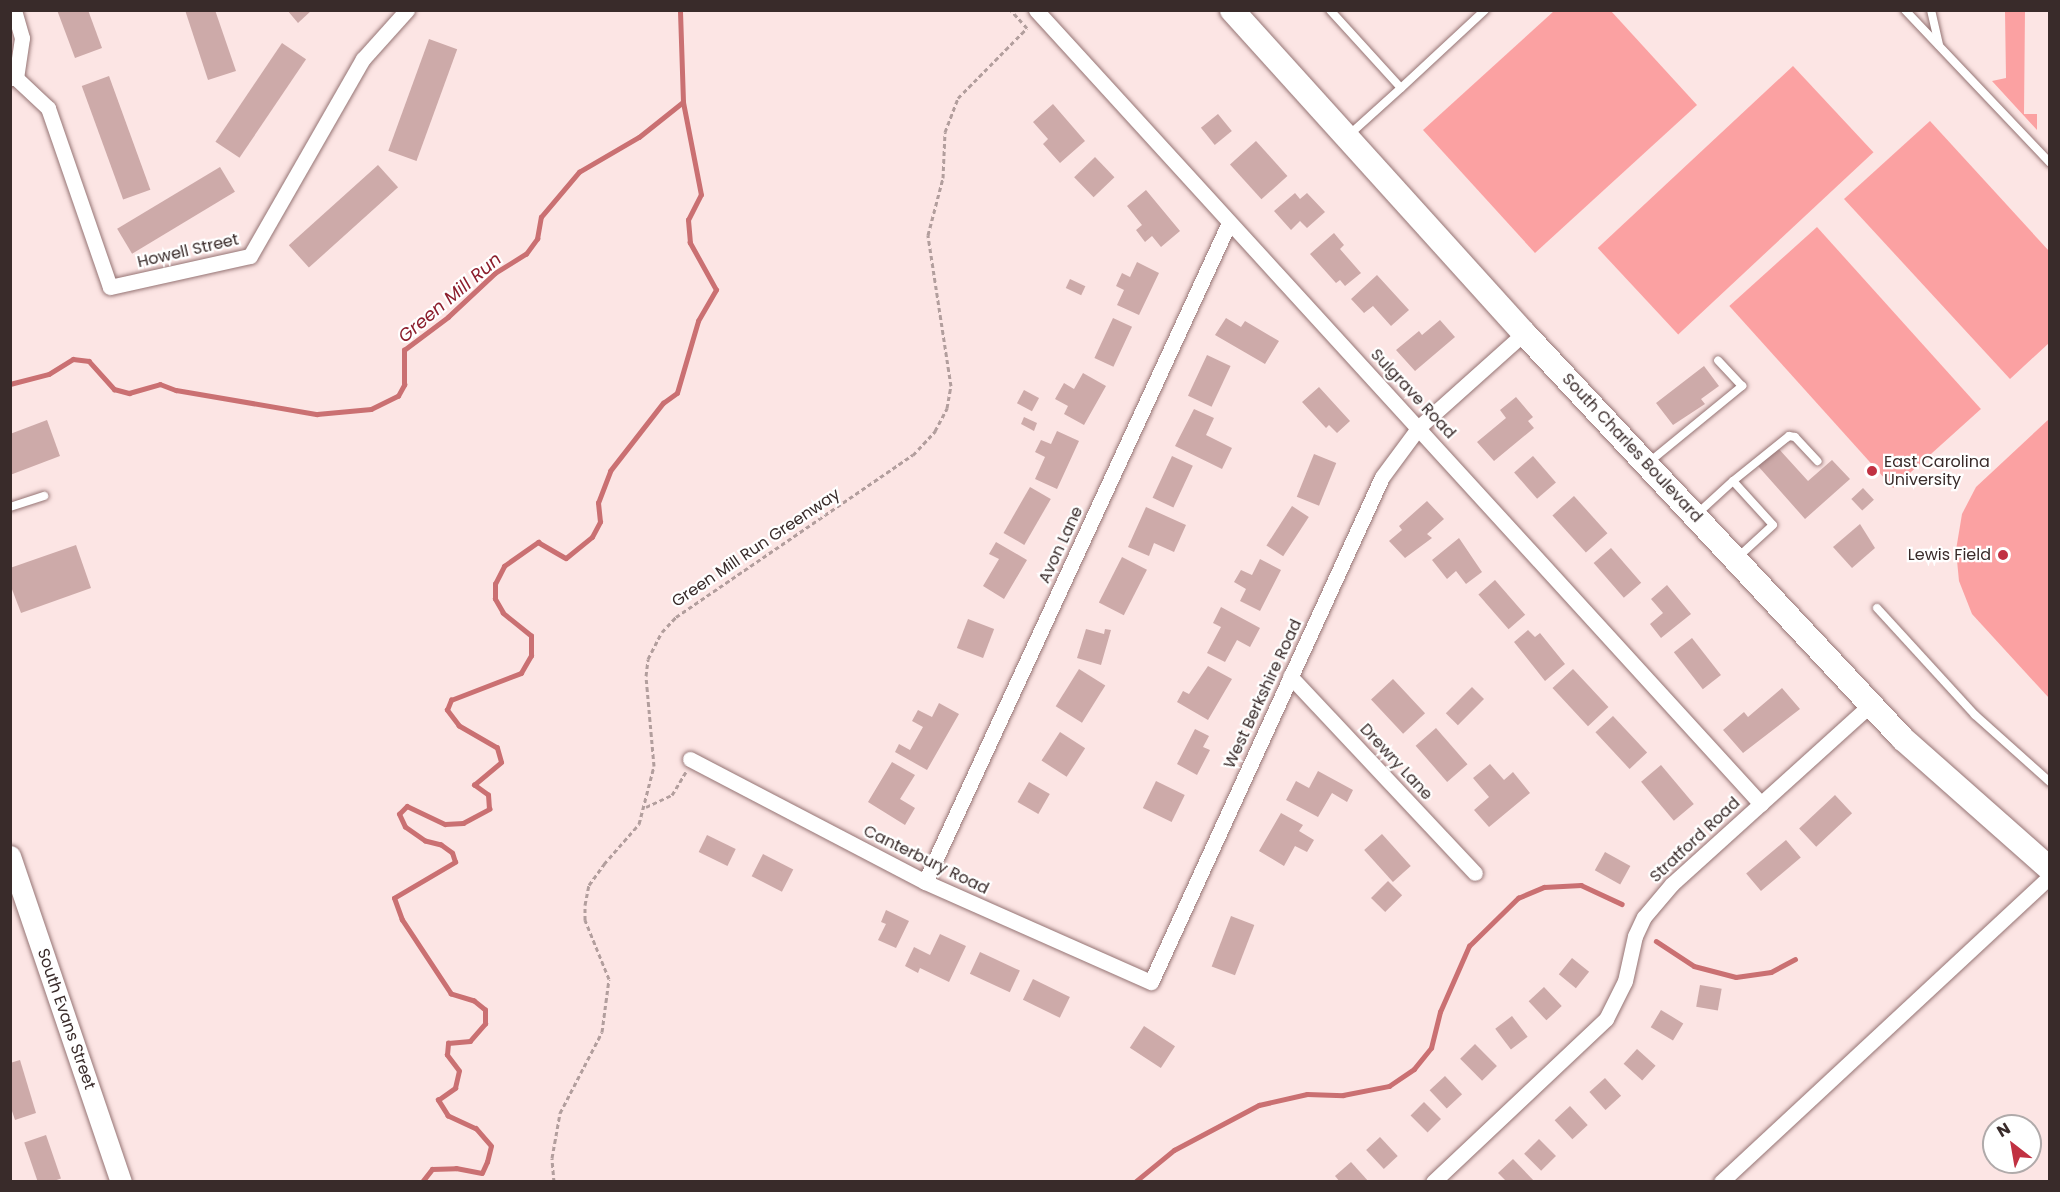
<!DOCTYPE html>
<style>
body{margin:0}
#map{position:relative;width:2060px;height:1192px;overflow:hidden;background:#fce5e4;font-family:Poppins,sans-serif}
div>[style]{position:absolute}
.green>*{inset:0;background:#fba1a2;transform-origin:0 0}
.stream>*{height:4.5px;margin:-2.25px;padding:0 2.25px;transform-origin:2.25px;border-radius:2.25px;background:#ca7072}
.building>*{inset:0;background:#cdaaa9;transform-origin:0 0}
.path>*{height:3px;margin-top:-1.5px;transform-origin:0;background:repeating-linear-gradient(90deg,#b29e9d 0 4.5px,transparent 0 7.5px)}
.roads{filter:drop-shadow(0 0 2px #957474) drop-shadow(0 0 2px #957474)}
.lane>*{height:8px;margin:-4px;padding:0 4px;transform-origin:4px;border-radius:4px;background:#fff}
.street>*{height:15px;margin:-7.5px;padding:0 7.5px;transform-origin:7.5px;border-radius:7.5px;background:#fff}
.secondary>*{height:21px;margin:-10.5px;padding:0 10.5px;transform-origin:10.5px;border-radius:10.5px;background:#fff}
.primary>*{height:24px;margin:-12px;padding:0 12px;transform-origin:12px;border-radius:12px;background:#fff}
.dots>*{width:16px;height:16px;translate:-50% -50%;box-sizing:border-box;border:3px solid #fff;border-radius:50%}
span{translate:-50% -50%;white-space:nowrap;text-align:center;line-height:1.15;-webkit-text-stroke:4.5px #fff;paint-order:stroke}
.street-label{font-size:16px;color:#392b2a}
.poi-label{font-size:16px;color:#392b2a}
.left{translate:0 -50%;text-align:left}
.right{translate:-100% -50%;text-align:right}
.water-label{font-size:18px;color:#8c1e2d;font-style:italic}
.frame{position:absolute;inset:0;border:12px solid #392b2a;pointer-events:none}
.north{position:absolute;left:1982px;top:1114px;width:60px;height:60px;box-sizing:border-box;background:#fff;border:2px solid #b0aaaa;border-radius:50%;rotate:329deg;font-size:16px;font-weight:700;line-height:24px;text-align:center;color:#392b2a}
.north::after{content:'';display:block;margin:auto;width:21px;height:27px;background:#c13142;clip-path:polygon(50% 0,100% 100%,50% 72%,0 100%)}
</style>
<div id="map">
<div class="green">
<i style="clip-path:polygon(1554px 11px,1611px 11px,1697px 105px,1535px 253px,1423px 130px)"></i>
<i style="clip-path:polygon(2005px 11px,2025px 11px,2024px 114px,2037px 114px,2037px 130px,1992px 81px,2006px 78px)"></i>
<i style="left:1793px;top:66px;width:118px;height:267px;rotate:47deg"></i>
<i style="clip-path:polygon(1930px 121px,2049px 251px,2049px 343px,2010px 379px,1844px 199px)"></i>
<i style="left:1817px;top:227px;width:245px;height:118px;rotate:48deg"></i>
<i style="clip-path:polygon(2049px 419px,2049px 698px,1972px 614px,1959px 581px,1956px 550px,1962px 514px,1976px 487px)"></i>
</div>
<div class="stream">
<i style="left:10px;top:384px;width:40px;rotate:-14.4deg"></i>
<i style="left:49px;top:374px;width:28px;rotate:-32deg"></i>
<i style="left:73px;top:359px;width:16px;rotate:7deg"></i>
<i style="left:89px;top:361px;width:38px;rotate:48deg"></i>
<i style="left:114px;top:389px;width:16px;rotate:15deg"></i>
<i style="left:129px;top:393px;width:32px;rotate:-16deg"></i>
<i style="left:160px;top:384px;width:17px;rotate:21deg"></i>
<i style="left:176px;top:390px;width:143px;rotate:9.7deg"></i>
<i style="left:317px;top:414px;width:54px;rotate:-5.3deg"></i>
<i style="left:371px;top:409px;width:30px;rotate:-26deg"></i>
<i style="left:398px;top:396px;width:13px;rotate:-61deg"></i>
<i style="left:404px;top:385px;width:35px;rotate:-90deg"></i>
<i style="left:404px;top:350px;width:55px;rotate:-36.9deg"></i>
<i style="left:448px;top:317px;width:64px;rotate:-43.1deg"></i>
<i style="left:495px;top:273px;width:36px;rotate:-32deg"></i>
<i style="left:526px;top:254px;width:19px;rotate:-54deg"></i>
<i style="left:537px;top:239px;width:22px;rotate:-80deg"></i>
<i style="left:541px;top:217px;width:59px;rotate:-49.8deg"></i>
<i style="left:579px;top:172px;width:69px;rotate:-30.3deg"></i>
<i style="left:639px;top:137px;width:56px;rotate:-38.5deg"></i>
<i style="left:1656px;top:941px;width:45px;rotate:33.3deg"></i>
<i style="left:1694px;top:966px;width:43px;rotate:14.7deg"></i>
<i style="left:1736px;top:977px;width:35px;rotate:-8deg"></i>
<i style="left:1771px;top:972px;width:27px;rotate:-28deg"></i>
<i style="left:422px;top:1182px;width:16px;rotate:-52deg"></i>
<i style="left:432px;top:1169px;width:24px;rotate:-2deg"></i>
<i style="left:456px;top:1168px;width:26px;rotate:11deg"></i>
<i style="left:482px;top:1173px;width:12px;rotate:-66deg"></i>
<i style="left:487px;top:1162px;width:16px;rotate:-76deg"></i>
<i style="left:491px;top:1146px;width:23px;rotate:-131deg"></i>
<i style="left:476px;top:1129px;width:31px;rotate:-155deg"></i>
<i style="left:448px;top:1116px;width:19px;rotate:-122deg"></i>
<i style="left:438px;top:1100px;width:21px;rotate:-35deg"></i>
<i style="left:455px;top:1088px;width:17px;rotate:-77deg"></i>
<i style="left:459px;top:1071px;width:20px;rotate:-127deg"></i>
<i style="left:447px;top:1055px;width:12px;rotate:-85deg"></i>
<i style="left:448px;top:1043px;width:22px;rotate:-5deg"></i>
<i style="left:470px;top:1041px;width:23px;rotate:-49deg"></i>
<i style="left:485px;top:1024px;width:14px;rotate:-90deg"></i>
<i style="left:485px;top:1010px;width:14px;rotate:-141deg"></i>
<i style="left:474px;top:1001px;width:24px;rotate:-163deg"></i>
<i style="left:451px;top:994px;width:89px;rotate:-123.5deg"></i>
<i style="left:402px;top:920px;width:23px;rotate:-110deg"></i>
<i style="left:394px;top:898px;width:71px;rotate:-30.5deg"></i>
<i style="left:455px;top:862px;width:9px;rotate:-108deg"></i>
<i style="left:452px;top:853px;width:14px;rotate:-144deg"></i>
<i style="left:441px;top:845px;width:16px;rotate:-166deg"></i>
<i style="left:425px;top:841px;width:24px;rotate:-145deg"></i>
<i style="left:405px;top:827px;width:14px;rotate:-115deg"></i>
<i style="left:399px;top:814px;width:11px;rotate:-45deg"></i>
<i style="left:407px;top:806px;width:42px;rotate:25.3deg"></i>
<i style="left:445px;top:824px;width:18px;rotate:-3deg"></i>
<i style="left:463px;top:823px;width:30px;rotate:-28deg"></i>
<i style="left:489px;top:809px;width:14px;rotate:-94deg"></i>
<i style="left:488px;top:795px;width:17px;rotate:-144deg"></i>
<i style="left:474px;top:785px;width:35px;rotate:-40deg"></i>
<i style="left:501px;top:762px;width:15px;rotate:-106deg"></i>
<i style="left:497px;top:748px;width:44px;rotate:-149.9deg"></i>
<i style="left:459px;top:726px;width:20px;rotate:-127deg"></i>
<i style="left:447px;top:710px;width:11px;rotate:-68deg"></i>
<i style="left:451px;top:700px;width:75px;rotate:-21.1deg"></i>
<i style="left:521px;top:673px;width:20px;rotate:-60deg"></i>
<i style="left:531px;top:656px;width:20px;rotate:-90deg"></i>
<i style="left:531px;top:636px;width:36px;rotate:-141deg"></i>
<i style="left:503px;top:613px;width:16px;rotate:-120deg"></i>
<i style="left:495px;top:599px;width:15px;rotate:-90deg"></i>
<i style="left:495px;top:584px;width:20px;rotate:-63deg"></i>
<i style="left:504px;top:566px;width:42px;rotate:-35.2deg"></i>
<i style="left:538px;top:542px;width:32px;rotate:30deg"></i>
<i style="left:566px;top:558px;width:33px;rotate:-39deg"></i>
<i style="left:592px;top:537px;width:17px;rotate:-62deg"></i>
<i style="left:600px;top:522px;width:19px;rotate:-96deg"></i>
<i style="left:598px;top:503px;width:34px;rotate:-69deg"></i>
<i style="left:610px;top:471px;width:86px;rotate:-52.1deg"></i>
<i style="left:663px;top:403px;width:17px;rotate:-36deg"></i>
<i style="left:677px;top:393px;width:75px;rotate:-73.7deg"></i>
<i style="left:698px;top:321px;width:36px;rotate:-60deg"></i>
<i style="left:716px;top:290px;width:54px;rotate:-119deg"></i>
<i style="left:690px;top:243px;width:23px;rotate:-95deg"></i>
<i style="left:688px;top:220px;width:28px;rotate:-63deg"></i>
<i style="left:701px;top:195px;width:95px;rotate:-101deg"></i>
<i style="left:683px;top:102px;width:92px;rotate:-91.9deg"></i>
<i style="left:1135px;top:1182px;width:50px;rotate:-39.4deg"></i>
<i style="left:1174px;top:1150px;width:96px;rotate:-27.9deg"></i>
<i style="left:1259px;top:1105px;width:49px;rotate:-12.9deg"></i>
<i style="left:1307px;top:1094px;width:36px;rotate:2deg"></i>
<i style="left:1343px;top:1095px;width:47px;rotate:-11.1deg"></i>
<i style="left:1389px;top:1086px;width:30px;rotate:-34deg"></i>
<i style="left:1414px;top:1069px;width:27px;rotate:-51deg"></i>
<i style="left:1431px;top:1048px;width:37px;rotate:-76deg"></i>
<i style="left:1440px;top:1012px;width:72px;rotate:-66.3deg"></i>
<i style="left:1469px;top:946px;width:69px;rotate:-44.4deg"></i>
<i style="left:1518px;top:898px;width:28px;rotate:-23deg"></i>
<i style="left:1544px;top:887px;width:37px;rotate:-3deg"></i>
<i style="left:1581px;top:885px;width:45px;rotate:24.9deg"></i>
</div>
<div class="building">
<i style="clip-path:polygon(57px 10px,88px 10px,102px 48px,75px 58px)"></i>
<i style="clip-path:polygon(185px 10px,215px 10px,236px 71px,208px 80px)"></i>
<i style="clip-path:polygon(287px 10px,312px 10px,298px 23px)"></i>
<i style="left:429px;top:39px;width:30px;height:119px;rotate:20deg"></i>
<i style="left:282px;top:43px;width:29px;height:119px;rotate:34deg"></i>
<i style="left:109px;top:76px;width:121px;height:29px;rotate:70deg"></i>
<i style="clip-path:polygon(1053px 104px,1085px 141px,1060px 163px,1043px 144px,1048px 139px,1033px 122px)"></i>
<i style="left:1218px;top:114px;width:22px;height:22px;rotate:51deg"></i>
<i style="left:1256px;top:141px;width:47px;height:35px;rotate:48deg"></i>
<i style="left:1095px;top:157px;width:28px;height:29px;rotate:46deg"></i>
<i style="left:378px;top:165px;width:30px;height:120px;rotate:48deg"></i>
<i style="left:220px;top:167px;width:29px;height:120px;rotate:59deg"></i>
<i style="clip-path:polygon(1146px 190px,1180px 231px,1161px 247px,1152px 236px,1145px 242px,1136px 230px,1142px 225px,1127px 206px)"></i>
<i style="clip-path:polygon(1295px 193px,1300px 199px,1307px 193px,1325px 212px,1307px 228px,1300px 221px,1291px 230px,1274px 211px)"></i>
<i style="clip-path:polygon(1334px 233px,1344px 245px,1340px 249px,1361px 273px,1345px 286px,1340px 280px,1336px 283px,1310px 254px)"></i>
<i style="clip-path:polygon(1137px 262px,1159px 273px,1139px 315px,1117px 305px,1124px 290px,1116px 286px,1122px 273px,1130px 277px)"></i>
<i style="clip-path:polygon(1377px 275px,1409px 310px,1391px 326px,1373px 306px,1364px 313px,1351px 299px)"></i>
<i style="left:1070px;top:279px;width:17px;height:10px;rotate:25deg"></i>
<i style="left:1113px;top:318px;width:21px;height:44px;rotate:25deg"></i>
<i style="clip-path:polygon(1226px 318px,1241px 327px,1245px 321px,1279px 341px,1265px 364px,1215px 335px)"></i>
<i style="clip-path:polygon(1440px 320px,1455px 337px,1415px 371px,1396px 350px,1419px 331px,1422px 335px)"></i>
<i style="left:1207px;top:355px;width:26px;height:45px;rotate:25deg"></i>
<i style="clip-path:polygon(1704px 366px,1719px 386px,1701px 399px,1705px 404px,1673px 425px,1656px 403px)"></i>
<i style="clip-path:polygon(1083px 373px,1106px 386px,1084px 425px,1064px 414px,1068px 406px,1055px 399px,1064px 383px,1074px 389px)"></i>
<i style="clip-path:polygon(1319px 387px,1350px 421px,1337px 433px,1329px 425px,1326px 428px,1302px 402px)"></i>
<i style="left:1024px;top:390px;width:17px;height:15px;rotate:28deg"></i>
<i style="clip-path:polygon(1516px 397px,1533px 417px,1528px 421px,1534px 428px,1494px 461px,1477px 442px,1506px 418px,1500px 410px)"></i>
<i style="clip-path:polygon(1194px 409px,1214px 418px,1206px 435px,1232px 448px,1222px 469px,1175px 446px)"></i>
<i style="clip-path:polygon(1024px 417px,1037px 423px,1034px 431px,1021px 424px)"></i>
<i style="clip-path:polygon(47px 420px,60px 456px,10px 475px,10px 434px)"></i>
<i style="clip-path:polygon(1057px 431px,1079px 441px,1057px 489px,1035px 479px,1045px 457px,1035px 452px,1041px 440px,1051px 444px)"></i>
<i style="clip-path:polygon(1778px 448px,1808px 481px,1832px 460px,1850px 479px,1805px 519px,1758px 466px)"></i>
<i style="left:1314px;top:454px;width:24px;height:46px;rotate:22deg"></i>
<i style="left:1172px;top:456px;width:23px;height:46px;rotate:25deg"></i>
<i style="left:1533px;top:456px;width:35px;height:25px;rotate:49deg"></i>
<i style="left:1030px;top:487px;width:24px;height:53px;rotate:30deg"></i>
<i style="left:1863px;top:488px;width:16px;height:16px;rotate:47deg"></i>
<i style="left:1574px;top:496px;width:50px;height:29px;rotate:48deg"></i>
<i style="clip-path:polygon(1427px 501px,1444px 519px,1427px 534px,1432px 538px,1405px 558px,1389px 541px,1402px 530px,1399px 526px)"></i>
<i style="left:1292px;top:506px;width:20px;height:47px;rotate:33deg"></i>
<i style="clip-path:polygon(1146px 507px,1186px 525px,1174px 552px,1154px 543px,1149px 556px,1128px 547px)"></i>
<i style="clip-path:polygon(1860px 524px,1875px 548px,1852px 568px,1833px 547px)"></i>
<i style="clip-path:polygon(1459px 538px,1482px 572px,1466px 584px,1456px 571px,1447px 579px,1432px 560px)"></i>
<i style="clip-path:polygon(996px 542px,1027px 560px,1004px 599px,983px 586px,999px 559px,989px 554px)"></i>
<i style="clip-path:polygon(76px 545px,91px 588px,21px 613px,10px 584px,10px 568px)"></i>
<i style="left:1611px;top:548px;width:46px;height:23px;rotate:49deg"></i>
<i style="left:1122px;top:557px;width:28px;height:51px;rotate:27deg"></i>
<i style="clip-path:polygon(1260px 559px,1281px 570px,1260px 611px,1240px 601px,1246px 589px,1234px 582px,1241px 570px,1252px 575px)"></i>
<i style="left:1495px;top:580px;width:46px;height:22px;rotate:49deg"></i>
<i style="clip-path:polygon(1667px 585px,1691px 614px,1661px 638px,1650px 624px,1663px 613px,1651px 599px)"></i>
<i style="clip-path:polygon(1221px 607px,1260px 628px,1250px 647px,1237px 640px,1225px 662px,1207px 653px,1221px 627px,1213px 623px)"></i>
<i style="left:968px;top:619px;width:28px;height:31px;rotate:21deg"></i>
<i style="clip-path:polygon(1086px 629px,1104px 634px,1105px 629px,1111px 630px,1101px 665px,1077px 658px)"></i>
<i style="clip-path:polygon(1528px 630px,1535px 637px,1540px 633px,1565px 664px,1545px 681px,1514px 642px)"></i>
<i style="left:1692px;top:638px;width:47px;height:23px;rotate:52deg"></i>
<i style="clip-path:polygon(1208px 666px,1232px 679px,1208px 720px,1177px 702px,1183px 691px,1189px 694px)"></i>
<i style="left:1079px;top:669px;width:31px;height:44px;rotate:32deg"></i>
<i style="left:1573px;top:669px;width:52px;height:28px;rotate:47deg"></i>
<i style="left:1393px;top:679px;width:47px;height:30px;rotate:47deg"></i>
<i style="left:1472px;top:687px;width:17px;height:37px;rotate:45deg"></i>
<i style="clip-path:polygon(1782px 688px,1800px 709px,1743px 753px,1723px 730px,1744px 712px,1748px 717px)"></i>
<i style="clip-path:polygon(939px 703px,959px 714px,927px 770px,895px 752px,899px 744px,910px 750px,923px 727px,912px 721px,918px 710px,932px 717px)"></i>
<i style="left:1613px;top:716px;width:50px;height:24px;rotate:47deg"></i>
<i style="left:1436px;top:728px;width:48px;height:27px;rotate:49deg"></i>
<i style="clip-path:polygon(1195px 729px,1209px 736px,1203px 747px,1210px 750px,1197px 775px,1177px 764px)"></i>
<i style="left:1060px;top:732px;width:30px;height:34px;rotate:33deg"></i>
<i style="clip-path:polygon(892px 762px,915px 775px,900px 799px,915px 808px,905px 825px,868px 802px)"></i>
<i style="clip-path:polygon(1490px 764px,1504px 780px,1513px 772px,1530px 793px,1489px 827px,1474px 810px,1489px 797px,1473px 778px)"></i>
<i style="left:1661px;top:765px;width:51px;height:26px;rotate:50deg"></i>
<i style="clip-path:polygon(1318px 771px,1353px 790px,1347px 802px,1332px 793px,1318px 817px,1286px 800px,1296px 781px,1309px 788px)"></i>
<i style="left:1156px;top:781px;width:32px;height:30px;rotate:26deg"></i>
<i style="left:1029px;top:782px;width:24px;height:23px;rotate:30deg"></i>
<i style="left:1835px;top:795px;width:25px;height:49px;rotate:47deg"></i>
<i style="clip-path:polygon(1281px 813px,1303px 825px,1299px 831px,1314px 840px,1307px 852px,1295px 846px,1284px 866px,1259px 851px)"></i>
<i style="left:1382px;top:834px;width:43px;height:24px;rotate:48deg"></i>
<i style="left:707px;top:835px;width:32px;height:19px;rotate:26deg"></i>
<i style="left:1786px;top:840px;width:23px;height:52px;rotate:50deg"></i>
<i style="left:1605px;top:852px;width:29px;height:21px;rotate:29deg"></i>
<i style="left:763px;top:854px;width:34px;height:25px;rotate:27deg"></i>
<i style="left:1388px;top:881px;width:20px;height:24px;rotate:45deg"></i>
<i style="clip-path:polygon(886px 910px,909px 921px,896px 948px,878px 940px,886px 924px,881px 922px)"></i>
<i style="left:1231px;top:916px;width:25px;height:54px;rotate:21deg"></i>
<i style="clip-path:polygon(940px 934px,966px 946px,949px 982px,920px 968px,918px 973px,905px 966px,914px 947px,930px 955px)"></i>
<i style="left:980px;top:952px;width:44px;height:24px;rotate:25deg"></i>
<i style="left:1572px;top:958px;width:22px;height:21px;rotate:39deg"></i>
<i style="left:1033px;top:979px;width:41px;height:23px;rotate:26deg"></i>
<i style="left:1700px;top:985px;width:22px;height:22px;rotate:10deg"></i>
<i style="left:1544px;top:987px;width:26px;height:21px;rotate:47deg"></i>
<i style="left:1661px;top:1010px;width:26px;height:20px;rotate:31deg"></i>
<i style="left:1512px;top:1016px;width:26px;height:21px;rotate:53deg"></i>
<i style="left:1144px;top:1026px;width:37px;height:26px;rotate:33deg"></i>
<i style="left:1475px;top:1044px;width:31px;height:21px;rotate:45deg"></i>
<i style="left:1637px;top:1049px;width:25px;height:20px;rotate:42deg"></i>
<i style="clip-path:polygon(20px 1060px,36px 1113px,15px 1120px,10px 1105px,10px 1063px)"></i>
<i style="left:1445px;top:1076px;width:25px;height:21px;rotate:47deg"></i>
<i style="left:1605px;top:1078px;width:24px;height:21px;rotate:48deg"></i>
<i style="left:1424px;top:1102px;width:24px;height:19px;rotate:45deg"></i>
<i style="left:1570px;top:1106px;width:26px;height:21px;rotate:47deg"></i>
<i style="left:46px;top:1135px;width:46px;height:23px;rotate:71deg"></i>
<i style="left:1380px;top:1137px;width:26px;height:19px;rotate:47deg"></i>
<i style="left:1539px;top:1139px;width:24px;height:21px;rotate:45deg"></i>
<i style="clip-path:polygon(1513px 1159px,1535px 1182px,1507px 1182px,1498px 1173px)"></i>
<i style="clip-path:polygon(1351px 1162px,1369px 1182px,1340px 1182px,1335px 1176px)"></i>
</div>
<div class="path">
<i style="left:646px;top:807px;width:29px;rotate:-25deg"></i>
<i style="left:672px;top:795px;width:27px;rotate:-59deg"></i>
<i style="left:554px;top:1182px;width:24px;rotate:-95deg"></i>
<i style="left:552px;top:1158px;width:46px;rotate:-79.9deg"></i>
<i style="left:560px;top:1113px;width:91px;rotate:-62.6deg"></i>
<i style="left:602px;top:1032px;width:53px;rotate:-82.5deg"></i>
<i style="left:609px;top:979px;width:64px;rotate:-112.1deg"></i>
<i style="left:585px;top:920px;width:15px;rotate:-90deg"></i>
<i style="left:585px;top:905px;width:20px;rotate:-79deg"></i>
<i style="left:589px;top:885px;width:26px;rotate:-54deg"></i>
<i style="left:604px;top:864px;width:53px;rotate:-48.8deg"></i>
<i style="left:639px;top:824px;width:60px;rotate:-75.5deg"></i>
<i style="left:654px;top:766px;width:90px;rotate:-95.1deg"></i>
<i style="left:646px;top:676px;width:17px;rotate:-83deg"></i>
<i style="left:648px;top:659px;width:30px;rotate:-63deg"></i>
<i style="left:662px;top:632px;width:21px;rotate:-47deg"></i>
<i style="left:676px;top:617px;width:287px;rotate:-34.4deg"></i>
<i style="left:913px;top:455px;width:33px;rotate:-47deg"></i>
<i style="left:935px;top:431px;width:26px;rotate:-62deg"></i>
<i style="left:947px;top:408px;width:22px;rotate:-80deg"></i>
<i style="left:951px;top:386px;width:153px;rotate:-98.7deg"></i>
<i style="left:928px;top:235px;width:59px;rotate:-75.3deg"></i>
<i style="left:943px;top:178px;width:46px;rotate:-87.5deg"></i>
<i style="left:945px;top:132px;width:36px;rotate:-69deg"></i>
<i style="left:958px;top:98px;width:98px;rotate:-45.4deg"></i>
<i style="left:1027px;top:28px;width:24px;rotate:-132deg"></i>
</div>
<div class="roads">
<div class="lane">
<i style="left:1330px;top:10px;width:105px;rotate:47.7deg"></i>
<i style="left:1401px;top:88px;width:69px;rotate:138deg"></i>
<i style="left:1905px;top:10px;width:211px;rotate:46.5deg"></i>
<i style="left:1931px;top:10px;width:36px;rotate:77deg"></i>
<i style="left:1401px;top:88px;width:115px;rotate:-42.9deg"></i>
<i style="left:1648px;top:463px;width:122px;rotate:-39.3deg"></i>
<i style="left:1742px;top:386px;width:35px;rotate:-133deg"></i>
<i style="left:1733px;top:481px;width:72px;rotate:-38.8deg"></i>
<i style="left:1789px;top:436px;width:6px;rotate:9deg"></i>
<i style="left:1795px;top:437px;width:33px;rotate:47deg"></i>
<i style="left:10px;top:507px;width:36px;rotate:-18deg"></i>
<i style="left:1698px;top:513px;width:47px;rotate:-42.4deg"></i>
<i style="left:1733px;top:481px;width:59px;rotate:47.7deg"></i>
<i style="left:1773px;top:525px;width:49px;rotate:137.5deg"></i>
<i style="left:1877px;top:608px;width:145px;rotate:47.5deg"></i>
<i style="left:1975px;top:715px;width:101px;rotate:41.8deg"></i>
</div>
<div class="street">
<i style="left:14px;top:10px;width:29px;rotate:74deg"></i>
<i style="left:22px;top:38px;width:40px;rotate:98.5deg"></i>
<i style="left:1036px;top:10px;width:1075px;rotate:47.6deg"></i>
<i style="left:10px;top:78px;width:6px"></i>
<i style="left:16px;top:78px;width:44px;rotate:43.2deg"></i>
<i style="left:48px;top:108px;width:189px;rotate:70.9deg"></i>
<i style="left:110px;top:287px;width:143px;rotate:-12.5deg"></i>
<i style="left:250px;top:256px;width:227px;rotate:-60.2deg"></i>
<i style="left:363px;top:59px;width:66px;rotate:-48.1deg"></i>
<i style="left:1290px;top:676px;width:270px;rotate:46.8deg"></i>
<i style="left:690px;top:759px;width:265px;rotate:27.6deg"></i>
<i style="left:925px;top:882px;width:247px;rotate:23.9deg"></i>
<i style="left:1151px;top:982px;width:555px;rotate:-65.42deg"></i>
<i style="left:1382px;top:477px;width:62px;rotate:-53.5deg"></i>
<i style="left:1419px;top:427px;width:141px;rotate:-41.8deg"></i>
<i style="left:925px;top:882px;width:726px;rotate:-65.24deg"></i>
<i style="left:1433px;top:1182px;width:238px;rotate:-43.3deg"></i>
<i style="left:1606px;top:1019px;width:42px;rotate:-63.4deg"></i>
<i style="left:1625px;top:981px;width:46px;rotate:-77.5deg"></i>
<i style="left:1635px;top:936px;width:21px;rotate:-65deg"></i>
<i style="left:1644px;top:917px;width:43px;rotate:-49.7deg"></i>
<i style="left:1672px;top:884px;width:268px;rotate:-42.1deg"></i>
<i style="left:1721px;top:1182px;width:449px;rotate:-42.9deg"></i>
</div>
<div class="secondary">
<i style="left:10px;top:856px;width:344px;rotate:71.2deg"></i>
</div>
<div class="primary">
<i style="left:1232px;top:10px;width:435px;rotate:47.9deg"></i>
<i style="left:1524px;top:333px;width:555px;rotate:46.97deg"></i>
<i style="left:1903px;top:739px;width:196px;rotate:41.5deg"></i>
</div>
</div>
<div class="dots">
<i style="left:1872px;top:471px;background:#c13142"></i>
<i style="left:2003px;top:555px;background:#c13142"></i>
</div>
<div class="street-label">
<span style="left:188px;top:251px;rotate:-13deg">Howell Street</span>
<span style="left:1413px;top:394px;rotate:47deg">Sulgrave Road</span>
<span style="left:1632px;top:448px;rotate:47deg">South Charles Boulevard</span>
<span style="left:1061px;top:545px;rotate:-65deg">Avon Lane</span>
<span style="left:756px;top:548px;rotate:-34deg">Green Mill Run Greenway</span>
<span style="left:1263px;top:694px;rotate:-65deg">West Berkshire Road</span>
<span style="left:1396px;top:762px;rotate:47deg">Drewry Lane</span>
<span style="left:1695px;top:840px;rotate:-43deg">Stratford Road</span>
<span style="left:926px;top:860px;rotate:26deg">Canterbury Road</span>
<span style="left:66px;top:1019px;rotate:71deg">South Evans Street</span>
</div>
<div class="poi-label">
<span class="left" style="left:1884px;top:471px">East Carolina<br>University</span>
<span class="right" style="left:1991px;top:555px">Lewis Field</span>
</div>
<div class="water-label">
<span style="left:450px;top:298px;rotate:-40deg">Green Mill Run</span>
</div>
<div class="frame"></div>
<div class="north">N</div>
</div>
